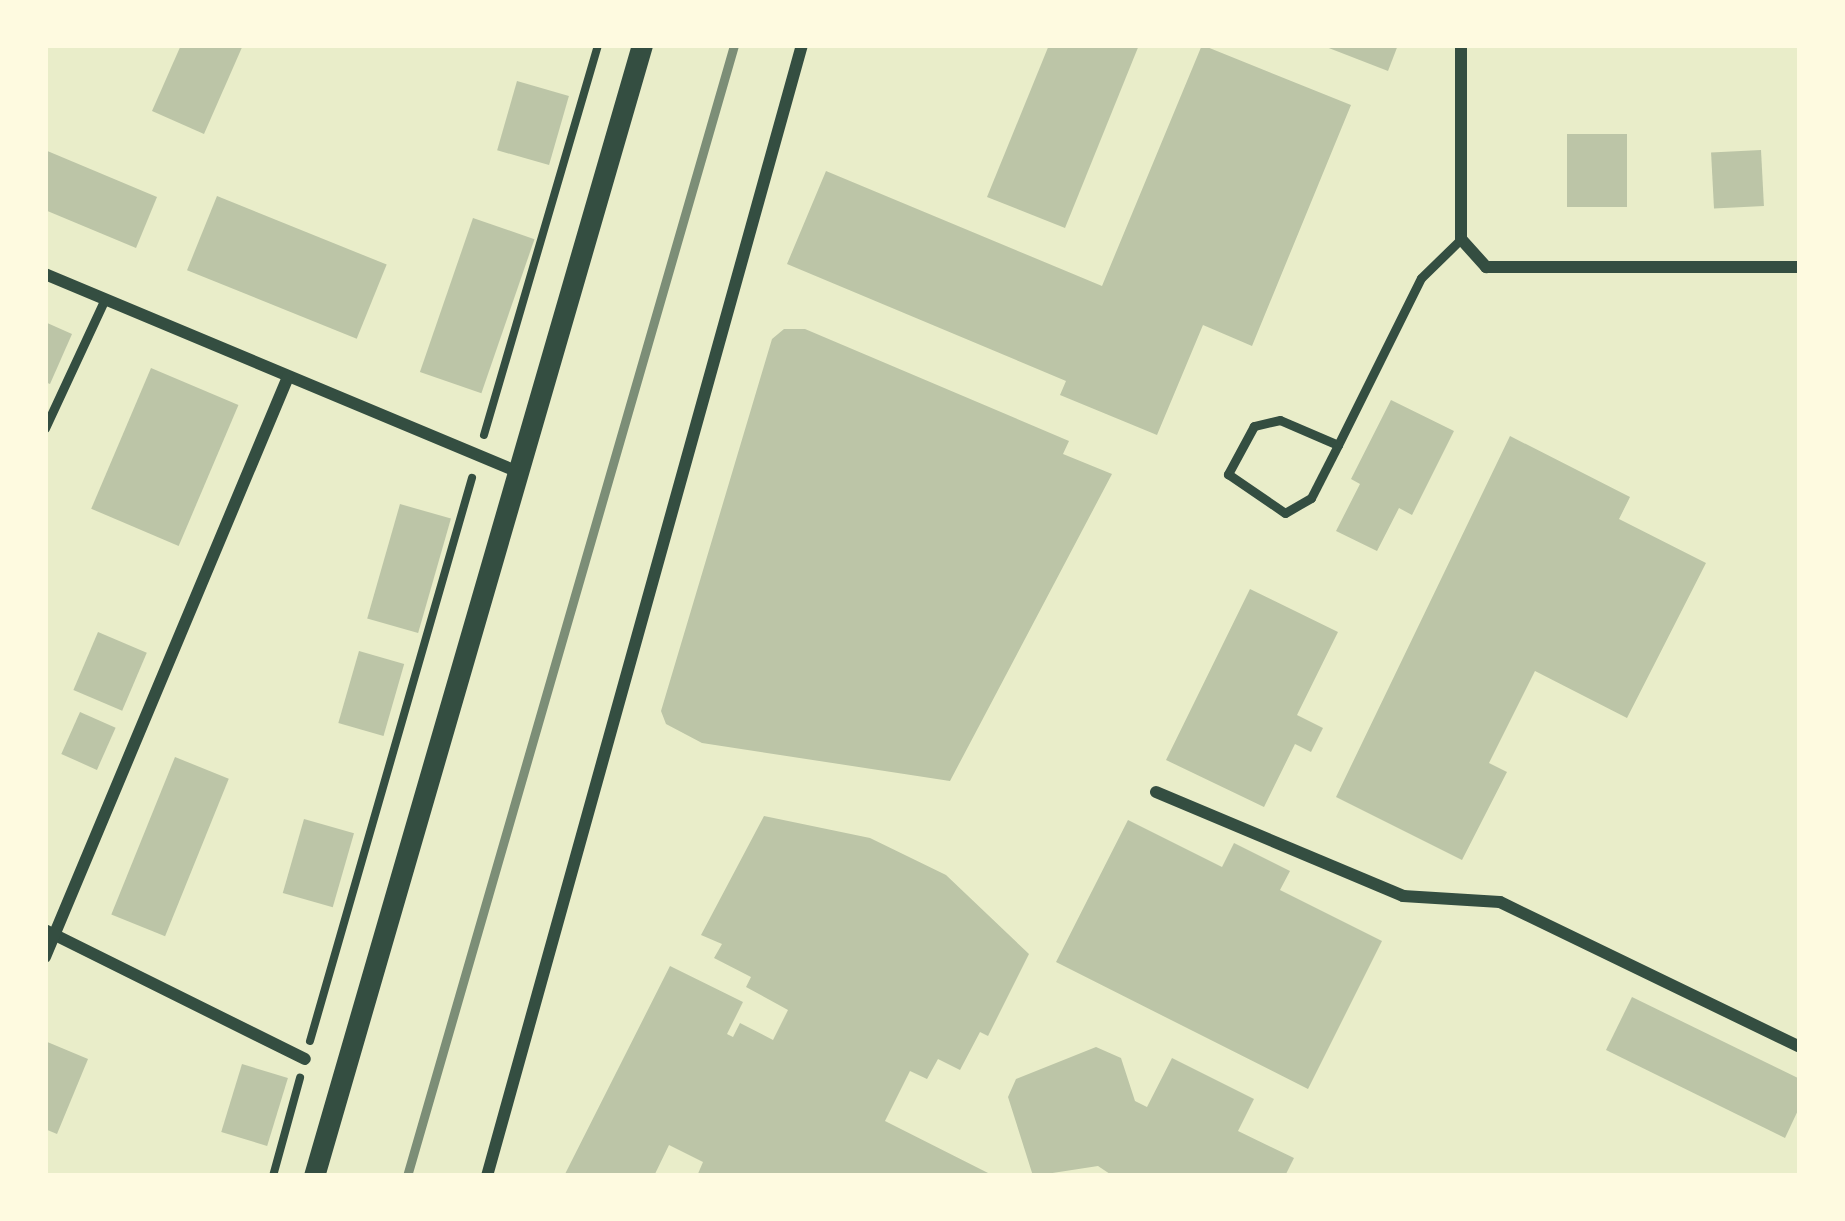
<!DOCTYPE html>
<style>
body{margin:0}
#map{position:relative;width:1845px;height:1221px;overflow:hidden;background:#e9edc9;font-family:"Fira Sans Condensed",sans-serif}
div>[style]{position:absolute}
.building>*{inset:0;background:#bcc5a7;transform-origin:0 0}
.path>*{height:8px;margin:-4px;padding:0 4px;transform-origin:4px;border-radius:4px;background:#344e41}
.service>*{height:9px;margin:-4.5px;padding:0 4.5px;transform-origin:4.5px;border-radius:4.5px;background:#344e41}
.minor>*{height:12px;margin:-6px;padding:0 6px;transform-origin:6px;border-radius:6px;background:#344e41}
.tertiary>*{height:21px;margin:-10.5px;padding:0 10.5px;transform-origin:10.5px;border-radius:10.5px;background:#344e41}
.rail>*{height:9px;margin:-4.5px;padding:0 4.5px;transform-origin:4.5px;border-radius:4.5px;background:#7c8e77}
span{translate:-50% -50%;white-space:nowrap;text-align:center;line-height:1.15;-webkit-text-stroke:9px #fefae0;paint-order:stroke}
.frame{position:absolute;inset:0;border:48px solid #fefae0;pointer-events:none}
</style>
<div id="map">
<div class="building">
<i style="clip-path:polygon(181px 45px,243px 45px,204px 134px,152px 111px)"></i>
<i style="clip-path:polygon(1049px 45px,1139px 45px,1065px 228px,987px 197px)"></i>
<i style="clip-path:polygon(1202px 45px,1351px 105px,1252px 346px,1203px 325px,1157px 435px,1060px 395px,1066px 381px,787px 264px,826px 171px,1102px 286px)"></i>
<i style="clip-path:polygon(1321px 45px,1398px 45px,1388px 71px)"></i>
<i style="left:517px;top:81px;width:54px;height:72px;rotate:16deg"></i>
<i style="left:1567px;top:134px;width:60px;height:73px"></i>
<i style="clip-path:polygon(45px 150px,157px 197px,136px 248px,45px 210px)"></i>
<i style="left:1761px;top:150px;width:56px;height:50px;rotate:87deg"></i>
<i style="left:217px;top:196px;width:183px;height:80px;rotate:22deg"></i>
<i style="left:473px;top:218px;width:65px;height:163px;rotate:19deg"></i>
<i style="clip-path:polygon(45px 322px,72px 334px,50px 384px,45px 382px)"></i>
<i style="clip-path:polygon(784px 329px,805px 329px,1069px 441px,1063px 454px,1112px 474px,950px 781px,702px 743px,666px 724px,661px 711px,772px 339px)"></i>
<i style="left:151px;top:368px;width:95px;height:153px;rotate:23deg"></i>
<i style="clip-path:polygon(1391px 400px,1454px 431px,1412px 515px,1399px 508px,1377px 551px,1336px 531px,1360px 484px,1351px 479px)"></i>
<i style="clip-path:polygon(1510px 436px,1630px 497px,1619px 519px,1706px 563px,1627px 718px,1535px 671px,1489px 763px,1507px 772px,1462px 860px,1336px 797px)"></i>
<i style="left:400px;top:504px;width:53px;height:119px;rotate:16deg"></i>
<i style="clip-path:polygon(1250px 589px,1338px 632px,1297px 715px,1323px 728px,1311px 752px,1295px 744px,1264px 807px,1166px 760px)"></i>
<i style="left:98px;top:632px;width:53px;height:63px;rotate:23deg"></i>
<i style="left:359px;top:651px;width:47px;height:75px;rotate:16deg"></i>
<i style="left:80px;top:712px;width:39px;height:46px;rotate:24deg"></i>
<i style="left:175px;top:757px;width:58px;height:170px;rotate:22deg"></i>
<i style="clip-path:polygon(764px 816px,870px 838px,946px 875px,1029px 954px,988px 1036px,980px 1032px,960px 1070px,938px 1059px,927px 1079px,910px 1071px,885px 1121px,994px 1176px,697px 1176px,703px 1162px,669px 1145px,654px 1176px,564px 1176px,670px 966px,743px 1002px,727px 1034px,733px 1037px,740px 1023px,773px 1040px,788px 1010px,746px 987px,751px 977px,714px 958px,722px 944px,701px 935px)"></i>
<i style="left:304px;top:819px;width:52px;height:77px;rotate:16deg"></i>
<i style="clip-path:polygon(1128px 820px,1222px 867px,1234px 843px,1290px 871px,1280px 890px,1382px 941px,1308px 1089px,1056px 962px)"></i>
<i style="clip-path:polygon(1632px 997px,1800px 1079px,1800px 1106px,1785px 1138px,1606px 1050px)"></i>
<i style="clip-path:polygon(45px 1041px,88px 1059px,57px 1134px,45px 1129px)"></i>
<i style="clip-path:polygon(1096px 1047px,1121px 1058px,1135px 1101px,1147px 1107px,1172px 1058px,1254px 1099px,1238px 1131px,1294px 1158px,1285px 1176px,1113px 1176px,1098px 1166px,1033px 1176px,1008px 1097px,1016px 1079px)"></i>
<i style="left:242px;top:1064px;width:48px;height:71px;rotate:17deg"></i>
</div>
<div class="path">
<i style="left:484px;top:435px;width:406px;rotate:-73.7deg"></i>
<i style="left:310px;top:1041px;width:586px;rotate:-73.95deg"></i>
<i style="left:273px;top:1176px;width:102px;rotate:-74.6deg"></i>
</div>
<div class="service">
<i style="left:45px;top:428px;width:140px;rotate:-65.1deg"></i>
<i style="left:1338px;top:445px;width:63px;rotate:-156.7deg"></i>
<i style="left:1280px;top:420px;width:27px;rotate:167deg"></i>
<i style="left:1254px;top:426px;width:55px;rotate:118.4deg"></i>
<i style="left:1228px;top:474px;width:69px;rotate:34.4deg"></i>
<i style="left:1285px;top:513px;width:30px;rotate:-30deg"></i>
<i style="left:1311px;top:498px;width:59px;rotate:-63deg"></i>
<i style="left:1338px;top:445px;width:186px;rotate:-63.6deg"></i>
<i style="left:1421px;top:278px;width:56px;rotate:-44.3deg"></i>
</div>
<div class="minor">
<i style="left:1461px;top:45px;width:194px;rotate:90deg"></i>
<i style="left:1461px;top:239px;width:38px;rotate:48deg"></i>
<i style="left:1486px;top:267px;width:314px"></i>
<i style="left:45px;top:274px;width:511px;rotate:22.7deg"></i>
<i style="left:1156px;top:792px;width:268px;rotate:22.8deg"></i>
<i style="left:1403px;top:896px;width:97px;rotate:3.5deg"></i>
<i style="left:1500px;top:902px;width:333px;rotate:25.8deg"></i>
<i style="left:45px;top:930px;width:290px;rotate:26.4deg"></i>
<i style="left:45px;top:957px;width:629px;rotate:-67.27deg"></i>
<i style="left:487px;top:1176px;width:1174px;rotate:-74.44deg"></i>
</div>
<div class="tertiary">
<i style="left:314px;top:1176px;width:1178px;rotate:-73.83deg"></i>
</div>
<div class="rail">
<i style="left:407px;top:1176px;width:1177px;rotate:-73.87deg"></i>
</div>
<div class="frame"></div>
</div>
